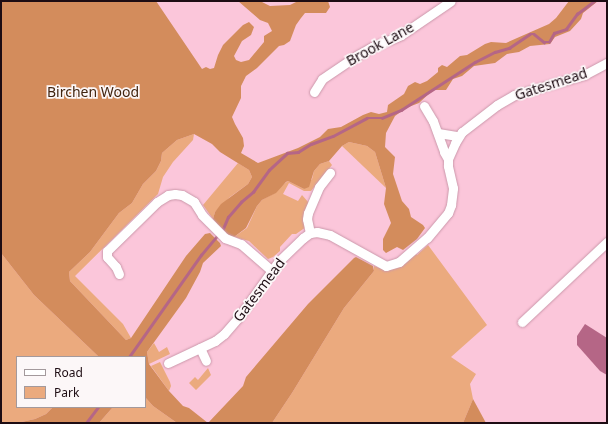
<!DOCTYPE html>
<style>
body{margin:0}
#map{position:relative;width:608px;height:424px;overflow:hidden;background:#fbc6da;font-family:"Noto Sans",sans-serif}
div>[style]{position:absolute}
.green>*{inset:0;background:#ebaa7e}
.forest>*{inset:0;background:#d38c5c}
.water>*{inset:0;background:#b56686}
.stream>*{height:2.5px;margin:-1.25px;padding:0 1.25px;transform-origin:1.25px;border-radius:1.25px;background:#b56686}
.roads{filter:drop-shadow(0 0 1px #cb98ab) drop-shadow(0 0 1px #cb98ab)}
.minor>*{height:9px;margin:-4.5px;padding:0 4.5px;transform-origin:4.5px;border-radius:4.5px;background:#fff}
span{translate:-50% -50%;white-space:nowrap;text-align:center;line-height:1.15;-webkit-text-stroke:3.5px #fcf7f8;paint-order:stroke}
.street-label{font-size:14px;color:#1d0c13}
.park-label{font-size:14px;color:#422510}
.frame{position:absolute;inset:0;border:2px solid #1d0c13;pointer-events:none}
.legend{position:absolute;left:16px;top:356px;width:130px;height:52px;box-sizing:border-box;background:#fcf7f8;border:1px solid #a3999c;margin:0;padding:5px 7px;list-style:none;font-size:12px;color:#1d0c13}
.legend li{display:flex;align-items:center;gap:8px;height:20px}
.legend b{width:20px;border:1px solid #a3999c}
</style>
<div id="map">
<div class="green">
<i style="clip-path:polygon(194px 134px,193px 140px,173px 162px,163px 177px,158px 194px,75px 276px,123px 324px,131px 338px,126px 340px,70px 281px,69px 272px,90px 252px,119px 213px,132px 203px,143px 184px,156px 171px,161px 161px,162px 153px,177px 140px)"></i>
<i style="clip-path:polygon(349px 142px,367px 146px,375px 152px,386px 188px,342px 146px)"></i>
<i style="clip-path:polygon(329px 161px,332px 165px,311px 191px,304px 191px,289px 183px,283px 194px,298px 201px,302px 195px,309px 203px,306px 227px,296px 234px,292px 234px,280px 247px,280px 251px,273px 257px,268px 259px,249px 241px,234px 237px,247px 228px,257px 206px,262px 200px,275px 193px,280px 187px,288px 181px,304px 189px,312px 179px,314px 171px,320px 164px)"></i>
<i style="clip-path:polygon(238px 163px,249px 170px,252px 177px,248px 184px,230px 197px,215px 212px,213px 219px,203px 205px)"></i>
<i style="clip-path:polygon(428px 245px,487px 325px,451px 357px,476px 374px,470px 384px,473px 399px,463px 423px,272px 423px,292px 393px,344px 308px,374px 271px,374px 266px,385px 270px,394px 269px,416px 254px,417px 255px)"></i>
<i style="clip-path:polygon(1px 253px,34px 295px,99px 357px,17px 357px,17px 407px,53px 407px,46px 414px,35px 419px,17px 423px,1px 423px)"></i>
<i style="clip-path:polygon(154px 343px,159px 352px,167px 347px,170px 354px,149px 364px,147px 352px)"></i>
<i style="clip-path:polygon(160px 362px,170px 382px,171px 386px,169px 391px,151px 366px)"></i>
<i style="clip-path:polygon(208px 368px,211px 375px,196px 390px,189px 383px,195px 377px,198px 380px)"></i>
<i style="clip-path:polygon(145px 397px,153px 406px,177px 423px,99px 423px,113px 407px,145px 407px)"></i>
</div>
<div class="forest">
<i style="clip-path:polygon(1px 1px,156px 1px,202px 69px,206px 67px,210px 69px,214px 68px,218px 55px,223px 45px,243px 25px,249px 22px,254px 27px,251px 35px,242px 41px,234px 56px,236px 60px,241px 62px,249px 60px,264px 42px,264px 36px,272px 31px,268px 23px,260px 20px,238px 1px,260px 1px,270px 6px,290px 5px,298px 1px,328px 1px,330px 7px,326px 13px,305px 13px,301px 18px,296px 25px,290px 41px,284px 45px,279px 46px,257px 68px,246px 76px,241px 86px,241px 98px,232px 117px,235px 124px,243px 138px,244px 146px,241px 153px,258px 163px,298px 148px,320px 137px,328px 129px,341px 127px,363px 115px,371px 112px,379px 114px,387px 112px,388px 105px,404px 94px,408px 86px,415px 82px,420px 84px,427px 81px,438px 72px,438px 68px,442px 65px,447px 67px,460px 56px,467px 55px,485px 44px,491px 42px,506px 43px,549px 24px,556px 18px,569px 1px,598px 1px,583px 13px,581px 19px,570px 31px,555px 37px,550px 44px,530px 46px,519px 52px,507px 54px,495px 63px,474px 66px,462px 76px,453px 79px,446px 90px,433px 90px,419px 103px,406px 108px,395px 116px,386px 133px,385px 147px,395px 157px,393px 174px,402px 201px,409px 209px,411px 217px,423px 225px,425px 228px,417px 239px,403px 250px,397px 247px,386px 253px,383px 250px,383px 239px,391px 223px,384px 204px,386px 188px,375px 152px,367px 146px,349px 142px,342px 146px,329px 161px,320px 164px,314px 171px,309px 187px,304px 189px,288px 181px,286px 182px,276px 193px,262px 200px,257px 206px,246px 228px,234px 237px,231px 237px,224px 233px,213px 219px,215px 212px,221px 204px,248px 184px,252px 177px,249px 170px,220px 152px,212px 144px,194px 134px,177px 140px,162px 153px,161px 161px,156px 171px,143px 184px,132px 203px,119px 213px,90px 252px,69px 272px,70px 281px,126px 340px,131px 338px,186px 256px,205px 234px,210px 233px,220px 243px,221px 246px,203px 263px,200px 272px,186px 298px,147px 352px,149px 364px,169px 391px,183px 406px,189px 408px,208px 423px,243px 386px,246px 377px,308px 304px,354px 258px,356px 257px,373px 266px,374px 271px,344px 308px,292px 393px,272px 423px,177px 423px,153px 406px,145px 397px,145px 357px,99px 357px,34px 295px,1px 253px)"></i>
<i style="clip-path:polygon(473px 399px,486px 423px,463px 423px)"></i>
<i style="clip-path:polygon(53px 407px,113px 407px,99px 423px,17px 423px,35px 419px,46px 414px)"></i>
</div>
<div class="water">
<i style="clip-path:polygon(585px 324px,607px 338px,607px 375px,600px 371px,577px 345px,577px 336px)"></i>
</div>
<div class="stream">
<i style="left:222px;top:231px;width:15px;rotate:-67deg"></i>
<i style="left:228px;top:217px;width:20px;rotate:-49deg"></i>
<i style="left:241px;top:202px;width:16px;rotate:-40deg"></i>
<i style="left:253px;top:192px;width:27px;rotate:-54deg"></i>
<i style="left:269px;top:170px;width:25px;rotate:-43deg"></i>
<i style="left:287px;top:153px;width:11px;rotate:-5deg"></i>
<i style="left:298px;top:152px;width:15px;rotate:-32deg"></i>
<i style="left:311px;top:144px;width:23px;rotate:-20deg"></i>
<i style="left:333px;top:136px;width:38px;rotate:-28deg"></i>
<i style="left:367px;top:118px;width:15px"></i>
<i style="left:382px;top:118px;width:21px;rotate:-23deg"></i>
<i style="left:401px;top:110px;width:88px;rotate:-33deg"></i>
<i style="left:475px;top:62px;width:22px;rotate:-27deg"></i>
<i style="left:495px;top:52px;width:15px;rotate:-16deg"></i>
<i style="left:509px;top:48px;width:25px;rotate:-34deg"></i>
<i style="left:530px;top:34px;width:4px"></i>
<i style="left:534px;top:34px;width:13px;rotate:39deg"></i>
<i style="left:544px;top:42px;width:5px"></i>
<i style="left:549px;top:42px;width:10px;rotate:-61deg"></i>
<i style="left:554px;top:33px;width:13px;rotate:-18deg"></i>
<i style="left:566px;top:29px;width:19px;rotate:-54deg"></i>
<i style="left:577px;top:14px;width:21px;rotate:-37deg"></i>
<i style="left:129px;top:357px;width:125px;rotate:-54.8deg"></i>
<i style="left:201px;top:255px;width:26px;rotate:-50deg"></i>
<i style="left:86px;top:423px;width:20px;rotate:-53deg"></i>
</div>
<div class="roads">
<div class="minor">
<i style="left:314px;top:92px;width:15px;rotate:-58deg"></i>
<i style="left:322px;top:79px;width:37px;rotate:-34deg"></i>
<i style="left:353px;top:58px;width:22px;rotate:-30deg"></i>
<i style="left:372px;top:47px;width:31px;rotate:-22deg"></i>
<i style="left:401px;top:35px;width:60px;rotate:-34.2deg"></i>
<i style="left:424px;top:106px;width:17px;rotate:59deg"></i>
<i style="left:433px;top:121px;width:33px;rotate:70deg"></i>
<i style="left:444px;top:152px;width:8px;rotate:60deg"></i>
<i style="left:438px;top:133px;width:20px;rotate:9deg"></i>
<i style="left:310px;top:233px;width:14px;rotate:-102deg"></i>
<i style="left:307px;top:219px;width:6px;rotate:-81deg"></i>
<i style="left:308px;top:213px;width:28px;rotate:-67deg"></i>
<i style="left:319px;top:187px;width:18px;rotate:-52deg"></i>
<i style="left:119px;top:274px;width:8px;rotate:-113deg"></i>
<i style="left:116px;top:267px;width:13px;rotate:-132deg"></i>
<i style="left:107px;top:257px;width:6px;rotate:-90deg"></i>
<i style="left:107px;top:251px;width:70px;rotate:-44.4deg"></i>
<i style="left:157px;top:202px;width:13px;rotate:-32deg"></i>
<i style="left:168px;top:195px;width:7px;rotate:-8deg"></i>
<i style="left:175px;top:194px;width:7px;rotate:8deg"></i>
<i style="left:182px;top:195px;width:14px;rotate:30deg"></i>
<i style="left:194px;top:202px;width:15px;rotate:58deg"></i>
<i style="left:202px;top:215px;width:33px;rotate:45deg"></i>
<i style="left:225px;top:238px;width:17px;rotate:21deg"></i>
<i style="left:241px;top:244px;width:40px;rotate:41deg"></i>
<i style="left:522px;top:322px;width:117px;rotate:-43.3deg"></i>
<i style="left:200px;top:348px;width:14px;rotate:65deg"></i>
<i style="left:168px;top:363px;width:52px;rotate:-25.1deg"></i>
<i style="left:215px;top:341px;width:11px;rotate:-38deg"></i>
<i style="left:224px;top:334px;width:21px;rotate:-49deg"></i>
<i style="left:238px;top:318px;width:69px;rotate:-54.5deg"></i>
<i style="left:278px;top:262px;width:35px;rotate:-44deg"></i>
<i style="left:303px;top:238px;width:9px;rotate:-36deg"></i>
<i style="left:310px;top:233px;width:7px;rotate:-8deg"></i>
<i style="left:317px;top:232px;width:13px;rotate:13deg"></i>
<i style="left:330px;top:235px;width:64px;rotate:29deg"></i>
<i style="left:386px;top:266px;width:14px;rotate:-17deg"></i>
<i style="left:399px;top:262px;width:37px;rotate:-41deg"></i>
<i style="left:427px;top:238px;width:33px;rotate:-50deg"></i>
<i style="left:448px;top:213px;width:9px;rotate:-69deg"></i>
<i style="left:451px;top:205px;width:17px;rotate:-83deg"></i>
<i style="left:453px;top:188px;width:23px;rotate:-103deg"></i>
<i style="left:448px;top:166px;width:7px;rotate:-90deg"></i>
<i style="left:448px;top:159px;width:17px;rotate:-66deg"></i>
<i style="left:455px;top:143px;width:13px;rotate:-58deg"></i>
<i style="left:462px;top:132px;width:44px;rotate:-37.6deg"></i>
<i style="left:497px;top:105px;width:20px;rotate:-30deg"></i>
<i style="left:514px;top:95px;width:73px;rotate:-15.9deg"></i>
<i style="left:584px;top:75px;width:26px;rotate:-28deg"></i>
</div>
</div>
<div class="street-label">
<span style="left:380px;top:44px;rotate:-29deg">Brook Lane</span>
<span style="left:551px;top:84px;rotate:-18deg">Gatesmead</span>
<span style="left:259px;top:290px;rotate:-53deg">Gatesmead</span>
</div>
<div class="park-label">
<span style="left:93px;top:92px">Birchen Wood</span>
</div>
<div class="frame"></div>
<ul class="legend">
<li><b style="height:5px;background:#fff"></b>Road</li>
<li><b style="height:11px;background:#ebaa7e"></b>Park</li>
</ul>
</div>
